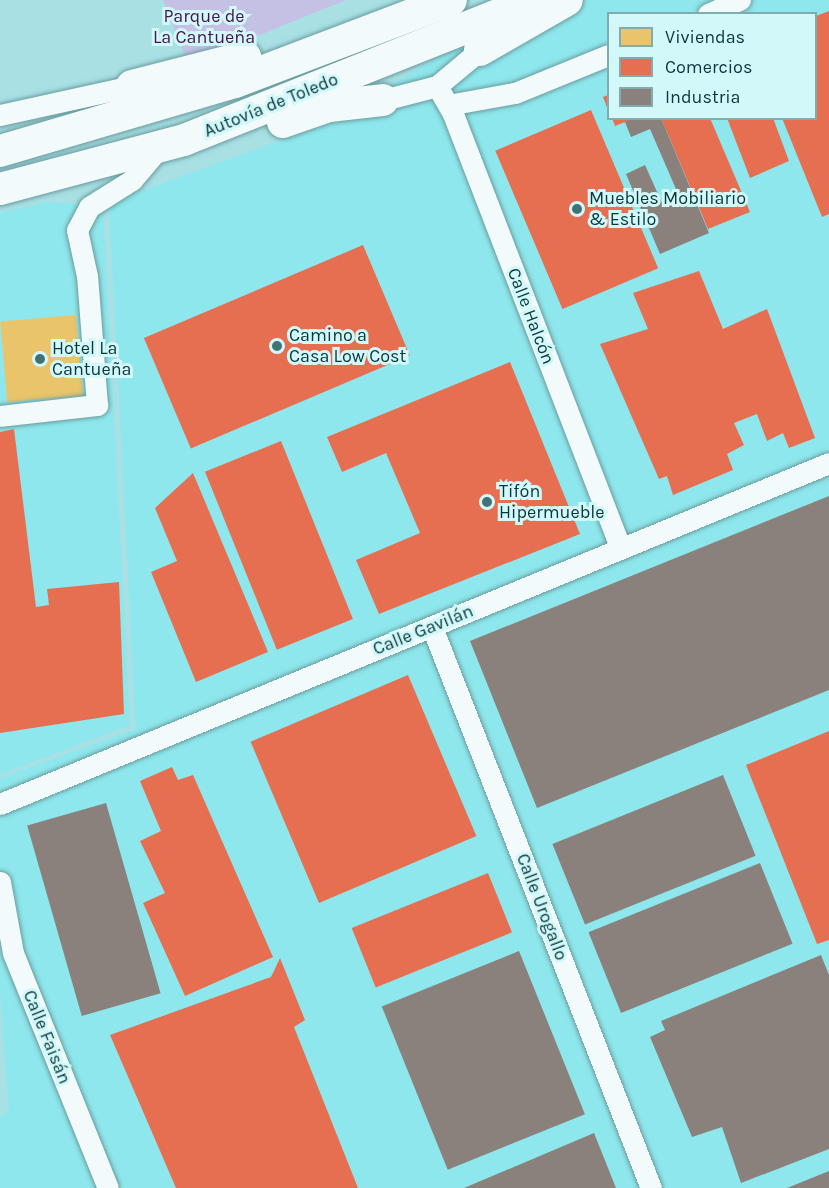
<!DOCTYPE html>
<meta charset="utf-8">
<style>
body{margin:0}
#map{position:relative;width:829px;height:1188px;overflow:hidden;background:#a8e0e4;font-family:Karla,sans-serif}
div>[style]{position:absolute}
.built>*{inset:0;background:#8ee7ec}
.green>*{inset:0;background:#c4c1e5}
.homes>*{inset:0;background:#e9c46a;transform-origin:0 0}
.shops>*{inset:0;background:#e76f51;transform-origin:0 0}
.industry>*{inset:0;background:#8a817c;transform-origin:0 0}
.roads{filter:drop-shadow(0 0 2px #6a9c9f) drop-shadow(0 0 2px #6a9c9f)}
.minor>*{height:21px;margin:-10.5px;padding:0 10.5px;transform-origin:10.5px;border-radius:10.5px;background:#f2fafb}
.highway>*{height:32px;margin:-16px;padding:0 16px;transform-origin:16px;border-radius:16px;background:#f2fafb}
.dots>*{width:16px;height:16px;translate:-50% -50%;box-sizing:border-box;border:3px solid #d3f8fa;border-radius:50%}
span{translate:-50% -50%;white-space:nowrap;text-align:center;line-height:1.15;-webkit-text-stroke:6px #d3f8fa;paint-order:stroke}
.park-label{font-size:18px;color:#471350}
.street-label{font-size:18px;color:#09383a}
.poi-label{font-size:18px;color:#09383a}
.left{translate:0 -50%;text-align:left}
.legend{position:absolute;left:607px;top:12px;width:210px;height:108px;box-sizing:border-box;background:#d3f8fa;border:2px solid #82abad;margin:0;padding:8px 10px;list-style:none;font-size:18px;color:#09383a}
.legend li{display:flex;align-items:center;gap:12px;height:30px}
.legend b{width:30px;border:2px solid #82abad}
</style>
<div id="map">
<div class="built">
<i style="clip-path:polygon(evenodd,569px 0,829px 0,829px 1188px,0 1188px,0 1117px,9px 1111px,0 993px,0 778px,136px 729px,109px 203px,320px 126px,463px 43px,569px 0,608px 14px,816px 14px,816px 118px,608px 118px,608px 14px)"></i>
<i style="clip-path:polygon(47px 202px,103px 206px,130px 725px,0 774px,0 213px)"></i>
</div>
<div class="green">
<i style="clip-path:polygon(163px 0,346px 0,188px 64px)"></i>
</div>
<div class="homes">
<i style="left:76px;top:315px;width:81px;height:76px;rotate:85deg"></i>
</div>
<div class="shops">
<i style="clip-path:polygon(829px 11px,829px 214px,822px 217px,782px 118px,816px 118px,816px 16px)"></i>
<i style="clip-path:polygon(608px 95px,608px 110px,603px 97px)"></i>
<i style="left:591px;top:110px;width:172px;height:104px;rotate:67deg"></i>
<i style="clip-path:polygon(612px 118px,633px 118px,633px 119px,615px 126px)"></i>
<i style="clip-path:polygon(661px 118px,710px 118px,750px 212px,708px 229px)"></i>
<i style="clip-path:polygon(727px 118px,773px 118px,789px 161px,750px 178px)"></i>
<i style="left:363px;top:245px;width:120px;height:238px;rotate:67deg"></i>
<i style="clip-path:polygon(699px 271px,723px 329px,767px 309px,815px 438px,789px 448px,783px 433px,767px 441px,757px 414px,734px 423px,744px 445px,727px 454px,733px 470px,673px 495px,667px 476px,659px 479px,600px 344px,648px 329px,633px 293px)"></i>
<i style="clip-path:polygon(510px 362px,580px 534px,379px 614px,356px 560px,420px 533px,386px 453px,342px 472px,327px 437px)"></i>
<i style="clip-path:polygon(14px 429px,36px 607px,49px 605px,47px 589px,119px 582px,124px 714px,0 733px,0 432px)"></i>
<i style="left:281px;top:441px;width:192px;height:82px;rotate:68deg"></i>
<i style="clip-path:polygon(193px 473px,268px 652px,196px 682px,151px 572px,177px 561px,155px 508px)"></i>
<i style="left:408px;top:675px;width:175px;height:171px;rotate:67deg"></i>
<i style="clip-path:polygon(829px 731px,829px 940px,817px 944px,746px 765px)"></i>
<i style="clip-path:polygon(172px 767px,178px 780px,193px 775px,273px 957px,185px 996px,143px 903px,165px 893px,140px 841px,161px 831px,140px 781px)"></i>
<i style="left:488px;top:873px;width:64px;height:147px;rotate:68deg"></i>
<i style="clip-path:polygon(280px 958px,305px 1020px,294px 1027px,358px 1188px,176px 1188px,110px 1035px,271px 977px)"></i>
</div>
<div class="industry">
<i style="clip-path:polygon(633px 118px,661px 118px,709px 233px,660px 254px,626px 174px,645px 165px,662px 203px,679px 196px,650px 129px,631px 137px,625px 122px)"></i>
<i style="clip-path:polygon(829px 496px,829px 690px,537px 808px,470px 641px)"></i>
<i style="left:723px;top:775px;width:87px;height:184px;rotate:68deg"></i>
<i style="left:106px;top:803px;width:198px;height:82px;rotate:74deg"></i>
<i style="left:760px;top:863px;width:87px;height:185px;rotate:68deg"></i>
<i style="left:519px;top:951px;width:176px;height:148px;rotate:68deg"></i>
<i style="clip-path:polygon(821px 955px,829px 975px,829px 1149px,741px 1183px,722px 1127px,692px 1137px,650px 1037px,665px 1030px,661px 1021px)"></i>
<i style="clip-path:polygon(594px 1133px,616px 1188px,464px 1188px)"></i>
<i style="clip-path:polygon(829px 1171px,829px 1188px,787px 1188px)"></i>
</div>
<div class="roads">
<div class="minor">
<i style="left:708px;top:14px;width:35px;rotate:-24deg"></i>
<i style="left:437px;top:86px;width:32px;rotate:60deg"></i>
<i style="left:453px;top:114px;width:466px;rotate:68.9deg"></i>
<i style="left:383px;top:100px;width:56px;rotate:-14.5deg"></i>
<i style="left:437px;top:86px;width:56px;rotate:-39.9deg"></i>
<i style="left:448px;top:105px;width:68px;rotate:-10.2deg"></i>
<i style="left:515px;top:93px;width:100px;rotate:-22.2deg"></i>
<i style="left:0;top:115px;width:135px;rotate:-12.4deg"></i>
<i style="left:0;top:416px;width:98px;rotate:-6.5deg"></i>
<i style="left:97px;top:405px;width:129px;rotate:-94.4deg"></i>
<i style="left:87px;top:276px;width:47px;rotate:-102.3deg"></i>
<i style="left:77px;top:230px;width:26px;rotate:-62deg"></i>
<i style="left:89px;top:207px;width:51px;rotate:-32.1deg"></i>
<i style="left:132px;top:180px;width:42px;rotate:-49.8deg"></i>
<i style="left:432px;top:627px;width:602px;rotate:68.68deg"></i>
<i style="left:0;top:804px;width:896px;rotate:-22.36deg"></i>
<i style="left:0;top:882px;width:72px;rotate:79.6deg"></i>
<i style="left:13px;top:953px;width:253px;rotate:68deg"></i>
</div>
<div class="highway">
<i style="left:480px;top:50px;width:100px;rotate:-29.9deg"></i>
<i style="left:132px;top:86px;width:117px;rotate:-14.4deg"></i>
<i style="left:283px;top:122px;width:49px;rotate:-19.2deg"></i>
<i style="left:329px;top:106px;width:54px;rotate:-6.3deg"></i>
<i style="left:0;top:151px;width:245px;rotate:-16.4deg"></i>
<i style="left:235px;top:82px;width:231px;rotate:-20.8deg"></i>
<i style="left:0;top:189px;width:190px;rotate:-14.9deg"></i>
<i style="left:184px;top:140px;width:378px;rotate:-21.7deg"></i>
</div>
</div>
<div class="dots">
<i style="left:577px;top:209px;background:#417376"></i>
<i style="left:277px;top:346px;background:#417376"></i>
<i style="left:40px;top:359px;background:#417376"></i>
<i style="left:487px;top:502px;background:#417376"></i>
</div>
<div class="park-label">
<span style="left:204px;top:27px">Parque de<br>La Cantueña</span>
</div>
<div class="street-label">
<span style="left:271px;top:105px;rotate:-22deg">Autovía de Toledo</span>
<span style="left:531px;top:316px;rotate:69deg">Calle Halcón</span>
<span style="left:423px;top:630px;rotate:-22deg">Calle Gavilán</span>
<span style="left:542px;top:907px;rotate:69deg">Calle Urogallo</span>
<span style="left:47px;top:1037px;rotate:68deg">Calle Faisán</span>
</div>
<div class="poi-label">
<span class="left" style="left:589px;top:209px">Muebles Mobiliario<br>&amp; Estilo</span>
<span class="left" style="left:289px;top:346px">Camino a<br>Casa Low Cost</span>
<span class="left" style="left:52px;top:359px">Hotel La<br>Cantueña</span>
<span class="left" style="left:499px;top:502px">Tifón<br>Hipermueble</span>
</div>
<ul class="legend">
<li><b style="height:16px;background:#e9c46a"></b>Viviendas</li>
<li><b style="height:16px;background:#e76f51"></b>Comercios</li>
<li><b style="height:16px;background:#8a817c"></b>Industria</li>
</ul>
</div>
